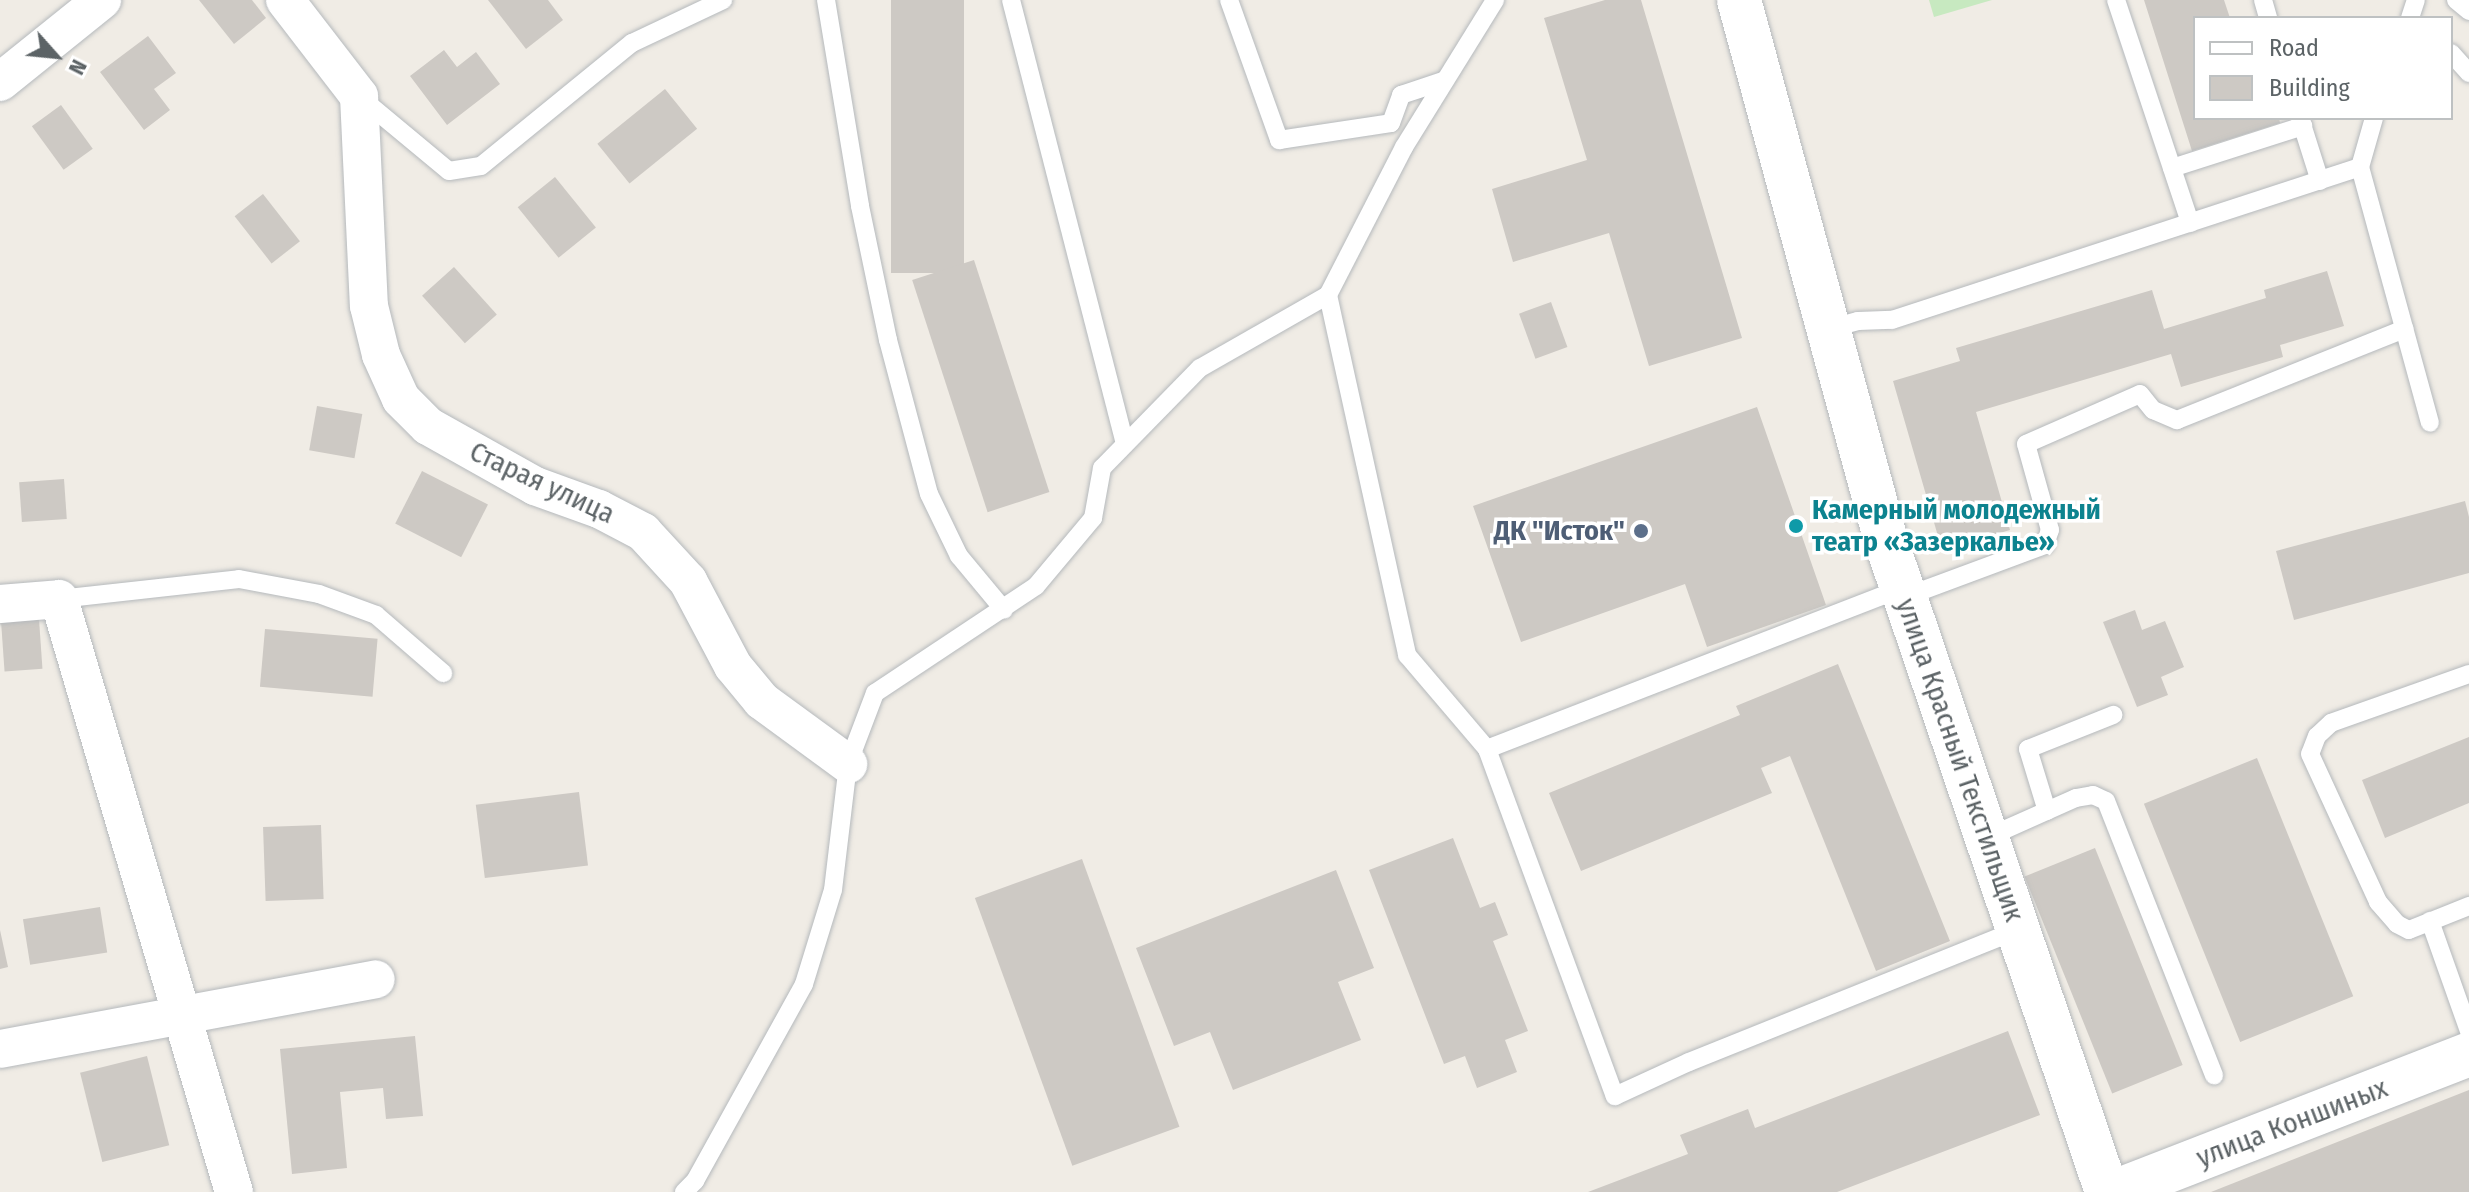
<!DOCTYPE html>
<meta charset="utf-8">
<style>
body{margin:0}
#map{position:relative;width:2469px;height:1192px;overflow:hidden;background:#f0ece5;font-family:"Fira Sans Condensed",sans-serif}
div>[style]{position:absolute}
.green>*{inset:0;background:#c7e9c0}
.building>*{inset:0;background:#cdc9c4;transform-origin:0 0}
.roads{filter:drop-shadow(0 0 2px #b5b9bc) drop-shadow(0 0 2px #b5b9bc)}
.service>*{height:18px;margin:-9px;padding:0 9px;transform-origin:9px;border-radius:9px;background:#fff}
.minor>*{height:38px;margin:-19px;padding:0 19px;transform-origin:19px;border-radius:19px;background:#fff}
.tertiary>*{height:44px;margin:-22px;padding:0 22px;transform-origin:22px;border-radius:22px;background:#fff}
.secondary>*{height:44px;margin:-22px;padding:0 22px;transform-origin:22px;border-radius:22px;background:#fff}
.dots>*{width:22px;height:22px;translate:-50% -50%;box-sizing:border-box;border:4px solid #fff;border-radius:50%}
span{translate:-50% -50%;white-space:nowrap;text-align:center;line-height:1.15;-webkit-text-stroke:7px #fff;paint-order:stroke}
.street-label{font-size:28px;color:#5c6366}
.culture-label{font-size:28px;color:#0d838f;font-weight:700}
.left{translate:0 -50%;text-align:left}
.service-label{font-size:28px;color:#4e5e75;font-weight:700}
.right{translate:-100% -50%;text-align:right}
.legend{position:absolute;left:2193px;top:16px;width:260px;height:104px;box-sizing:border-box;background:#fff;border:2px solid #bec1c2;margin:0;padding:10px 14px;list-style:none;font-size:24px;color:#5c6366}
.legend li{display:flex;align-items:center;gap:16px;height:40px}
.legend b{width:40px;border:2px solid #bec1c2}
.north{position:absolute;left:16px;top:16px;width:80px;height:80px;-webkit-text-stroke:6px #fff;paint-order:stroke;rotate:117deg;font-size:22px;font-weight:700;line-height:32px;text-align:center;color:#5c6366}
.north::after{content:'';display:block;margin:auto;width:28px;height:36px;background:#5c6366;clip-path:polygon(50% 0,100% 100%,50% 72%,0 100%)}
</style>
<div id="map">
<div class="green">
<i style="clip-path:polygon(1929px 0,1992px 0,1934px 17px)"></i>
</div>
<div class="building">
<i style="clip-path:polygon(199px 0,252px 0,266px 18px,234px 44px)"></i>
<i style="clip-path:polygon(488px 0,548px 0,563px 20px,526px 49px)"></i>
<i style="left:891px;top:0;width:73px;height:273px"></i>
<i style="clip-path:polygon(1605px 0,1641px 0,1742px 338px,1649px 366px,1609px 233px,1513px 262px,1492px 189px,1587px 160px,1544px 18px)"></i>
<i style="clip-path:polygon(2144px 0,2224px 0,2230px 18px,2195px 18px,2195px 118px,2279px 118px,2280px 123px,2192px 151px)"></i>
<i style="clip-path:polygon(148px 36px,176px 73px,154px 89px,170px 110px,144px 130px,100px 72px)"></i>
<i style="clip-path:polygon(444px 50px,457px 67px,476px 52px,500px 84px,447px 125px,410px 76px)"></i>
<i style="left:665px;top:89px;width:51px;height:87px;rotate:51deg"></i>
<i style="left:61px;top:105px;width:54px;height:36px;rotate:54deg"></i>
<i style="left:555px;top:177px;width:65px;height:48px;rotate:51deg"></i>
<i style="left:263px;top:194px;width:60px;height:36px;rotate:52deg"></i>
<i style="left:974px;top:260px;width:244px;height:65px;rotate:72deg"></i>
<i style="left:454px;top:267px;width:64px;height:43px;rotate:48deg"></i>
<i style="clip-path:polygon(2327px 271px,2344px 326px,2280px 345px,2283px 357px,2181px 387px,2171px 354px,1976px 412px,2010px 530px,1942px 550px,1893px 381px,1960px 361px,1956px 348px,2152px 290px,2164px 329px,2266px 298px,2264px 290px)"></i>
<i style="left:1551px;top:302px;width:48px;height:34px;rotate:70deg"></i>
<i style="left:317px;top:406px;width:46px;height:45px;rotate:10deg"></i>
<i style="clip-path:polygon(1757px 407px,1826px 605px,1707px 647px,1685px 584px,1521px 642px,1473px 506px)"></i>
<i style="left:422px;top:471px;width:74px;height:59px;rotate:27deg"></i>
<i style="left:64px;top:479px;width:40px;height:45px;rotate:86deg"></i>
<i style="clip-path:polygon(2465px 501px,2469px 517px,2469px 573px,2294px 620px,2276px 551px)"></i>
<i style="left:38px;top:605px;width:64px;height:38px;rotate:86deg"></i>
<i style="clip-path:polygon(2135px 610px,2142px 630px,2165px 621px,2184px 667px,2161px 677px,2168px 695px,2137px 707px,2103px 622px)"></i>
<i style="left:265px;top:629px;width:113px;height:58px;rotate:5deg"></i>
<i style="clip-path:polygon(1838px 664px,1950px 941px,1876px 971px,1790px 756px,1761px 768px,1772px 793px,1581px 871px,1549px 793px,1740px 715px,1736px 706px)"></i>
<i style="clip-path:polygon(2469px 737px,2469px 803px,2385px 838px,2362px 780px)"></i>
<i style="left:2257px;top:758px;width:257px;height:122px;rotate:68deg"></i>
<i style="left:579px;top:792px;width:74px;height:104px;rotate:83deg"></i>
<i style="left:321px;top:825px;width:74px;height:58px;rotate:88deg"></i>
<i style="clip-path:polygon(1453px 838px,1480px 908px,1495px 902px,1508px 935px,1493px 941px,1528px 1031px,1505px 1040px,1517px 1072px,1477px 1088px,1465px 1056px,1444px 1064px,1369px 870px)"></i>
<i style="left:2095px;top:848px;width:234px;height:76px;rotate:68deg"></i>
<i style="left:1082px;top:859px;width:285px;height:114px;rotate:70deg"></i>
<i style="clip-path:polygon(1336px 870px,1374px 968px,1338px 982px,1361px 1040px,1233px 1090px,1210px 1032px,1174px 1046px,1136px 948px)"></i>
<i style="left:100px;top:907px;width:46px;height:78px;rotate:81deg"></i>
<i style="clip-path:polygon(0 930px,8px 967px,0 969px)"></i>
<i style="clip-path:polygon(2008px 1031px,2040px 1115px,1837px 1192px,1588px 1192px,1688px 1154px,1680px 1135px,1748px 1109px,1755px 1128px)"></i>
<i style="clip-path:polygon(415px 1036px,423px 1116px,386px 1119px,383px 1088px,340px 1092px,347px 1168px,292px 1174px,280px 1049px)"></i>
<i style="left:147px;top:1056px;width:92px;height:69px;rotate:76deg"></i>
<i style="clip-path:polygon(2469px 1090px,2469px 1192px,2211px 1192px)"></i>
</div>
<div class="roads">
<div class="service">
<i style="left:826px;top:0;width:209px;rotate:80.6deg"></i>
<i style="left:860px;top:206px;width:137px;rotate:78.2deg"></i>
<i style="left:888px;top:340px;width:159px;rotate:75.1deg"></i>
<i style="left:929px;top:494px;width:69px;rotate:64.2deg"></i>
<i style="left:959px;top:556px;width:70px;rotate:50.2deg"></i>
<i style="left:1011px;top:0;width:458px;rotate:75.6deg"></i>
<i style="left:1229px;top:0;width:149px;rotate:70.3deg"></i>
<i style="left:1279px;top:140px;width:113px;rotate:-8.6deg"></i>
<i style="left:1391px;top:123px;width:30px;rotate:-70deg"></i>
<i style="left:1401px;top:95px;width:44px;rotate:-18.4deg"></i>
<i style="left:2116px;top:0;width:235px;rotate:71.6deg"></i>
<i style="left:2263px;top:0;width:19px;rotate:74deg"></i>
<i style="left:2456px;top:0;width:17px;rotate:40deg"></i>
<i style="left:2410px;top:18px;width:19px;rotate:-72deg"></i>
<i style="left:2451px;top:53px;width:27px;rotate:48deg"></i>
<i style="left:361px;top:98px;width:114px;rotate:39.7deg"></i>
<i style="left:449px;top:171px;width:32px;rotate:-9deg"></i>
<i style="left:481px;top:166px;width:195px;rotate:-39.2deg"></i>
<i style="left:632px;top:43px;width:101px;rotate:-25.3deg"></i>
<i style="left:2300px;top:118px;width:66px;rotate:72.4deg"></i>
<i style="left:2374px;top:118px;width:51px;rotate:105.9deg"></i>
<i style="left:2360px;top:167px;width:265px;rotate:74.7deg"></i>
<i style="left:2172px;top:168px;width:138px;rotate:-17.8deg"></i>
<i style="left:1328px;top:295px;width:369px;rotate:77.6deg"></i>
<i style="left:1407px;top:655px;width:123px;rotate:49.6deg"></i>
<i style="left:1487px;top:749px;width:370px;rotate:69.8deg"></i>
<i style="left:1615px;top:1096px;width:81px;rotate:-24.7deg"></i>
<i style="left:1689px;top:1062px;width:354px;rotate:-21.9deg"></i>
<i style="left:1828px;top:329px;width:31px;rotate:-15deg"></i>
<i style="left:1858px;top:321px;width:34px;rotate:-2deg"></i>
<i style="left:1892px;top:320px;width:492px;rotate:-18.1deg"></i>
<i style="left:1905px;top:597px;width:149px;rotate:-20.4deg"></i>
<i style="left:2045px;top:545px;width:16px;rotate:-72deg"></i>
<i style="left:2050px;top:530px;width:89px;rotate:-105.6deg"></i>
<i style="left:2026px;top:444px;width:124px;rotate:-23.7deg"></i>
<i style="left:2140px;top:394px;width:21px;rotate:51deg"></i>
<i style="left:2153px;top:410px;width:26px;rotate:23deg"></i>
<i style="left:2177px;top:420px;width:245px;rotate:-21.8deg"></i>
<i style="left:59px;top:599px;width:181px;rotate:-6.3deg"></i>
<i style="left:239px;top:579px;width:81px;rotate:10.6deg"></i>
<i style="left:319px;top:594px;width:61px;rotate:20.2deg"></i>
<i style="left:376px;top:615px;width:89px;rotate:40.9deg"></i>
<i style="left:2469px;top:674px;width:146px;rotate:160.5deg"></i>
<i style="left:2331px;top:723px;width:19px;rotate:137deg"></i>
<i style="left:2317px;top:736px;width:19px;rotate:111deg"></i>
<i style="left:2310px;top:754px;width:163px;rotate:65.3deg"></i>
<i style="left:2378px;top:902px;width:29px;rotate:49deg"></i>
<i style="left:2397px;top:924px;width:13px;rotate:27deg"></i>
<i style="left:2409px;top:930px;width:65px;rotate:-21.8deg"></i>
<i style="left:1487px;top:749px;width:445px;rotate:-21.2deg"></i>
<i style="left:2047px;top:811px;width:65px;rotate:-107deg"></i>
<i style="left:2028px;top:749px;width:92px;rotate:-21.8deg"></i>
<i style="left:1986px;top:838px;width:98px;rotate:-24deg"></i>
<i style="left:2076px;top:798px;width:17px;rotate:-10deg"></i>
<i style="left:2093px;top:795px;width:14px;rotate:25deg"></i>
<i style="left:2106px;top:801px;width:295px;rotate:68.5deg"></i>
<i style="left:2430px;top:921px;width:117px;rotate:70.5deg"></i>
<i style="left:684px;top:1192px;width:16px;rotate:-45deg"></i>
<i style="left:695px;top:1181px;width:225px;rotate:-61deg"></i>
<i style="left:804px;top:984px;width:98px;rotate:-72.9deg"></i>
<i style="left:833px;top:890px;width:127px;rotate:-83.2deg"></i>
<i style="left:848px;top:764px;width:76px;rotate:-69.2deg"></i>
<i style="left:875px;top:693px;width:193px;rotate:-33.6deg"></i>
<i style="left:1036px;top:586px;width:89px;rotate:-50deg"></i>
<i style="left:1093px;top:518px;width:51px;rotate:-79.8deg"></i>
<i style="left:1102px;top:468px;width:140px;rotate:-45.6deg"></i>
<i style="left:1200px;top:368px;width:147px;rotate:-29.7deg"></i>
<i style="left:1328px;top:295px;width:166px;rotate:-62.8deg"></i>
<i style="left:1404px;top:147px;width:173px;rotate:-58.2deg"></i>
</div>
<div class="minor">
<i style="left:285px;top:0;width:121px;rotate:52.4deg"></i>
<i style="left:359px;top:96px;width:210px;rotate:87.3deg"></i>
<i style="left:369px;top:306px;width:50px;rotate:76.2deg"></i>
<i style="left:381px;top:355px;width:48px;rotate:65.6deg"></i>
<i style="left:401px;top:399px;width:38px;rotate:45deg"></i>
<i style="left:428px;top:426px;width:123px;rotate:29.3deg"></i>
<i style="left:535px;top:486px;width:68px;rotate:19.8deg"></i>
<i style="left:599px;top:509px;width:50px;rotate:27.6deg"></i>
<i style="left:643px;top:532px;width:67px;rotate:47.4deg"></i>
<i style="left:688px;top:581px;width:96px;rotate:62.1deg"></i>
<i style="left:733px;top:666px;width:45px;rotate:50.4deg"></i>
<i style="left:762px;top:701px;width:107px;rotate:36.2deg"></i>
<i style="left:0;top:82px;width:131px;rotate:-38.8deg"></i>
<i style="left:0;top:604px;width:59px;rotate:-4.8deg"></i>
<i style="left:59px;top:599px;width:618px;rotate:73.56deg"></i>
<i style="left:0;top:1049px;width:382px;rotate:-10.5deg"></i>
</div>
<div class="tertiary">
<i style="left:1739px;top:0;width:561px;rotate:74.8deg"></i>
<i style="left:1886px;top:541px;width:687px;rotate:71.25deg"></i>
</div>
<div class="secondary">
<i style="left:2114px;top:1192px;width:381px;rotate:-21.2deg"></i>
</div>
</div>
<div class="dots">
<i style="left:1796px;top:526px;background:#0f9aa8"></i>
<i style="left:1641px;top:531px;background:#5c6f8a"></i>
</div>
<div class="street-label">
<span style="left:542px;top:483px;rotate:25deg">Старая улица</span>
<span style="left:1960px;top:760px;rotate:71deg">улица Красный Текстильщик</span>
<span style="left:2292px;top:1123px;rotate:-21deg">улица Коншиных</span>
</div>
<div class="culture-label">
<span class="left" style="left:1812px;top:526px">Камерный молодежный<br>театр «Зазеркалье»</span>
</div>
<div class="service-label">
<span class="right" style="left:1625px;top:531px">ДК "Исток"</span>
</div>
<ul class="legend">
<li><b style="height:10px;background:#fff"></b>Road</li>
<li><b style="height:22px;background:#cdc9c4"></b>Building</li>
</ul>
<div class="north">N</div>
</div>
